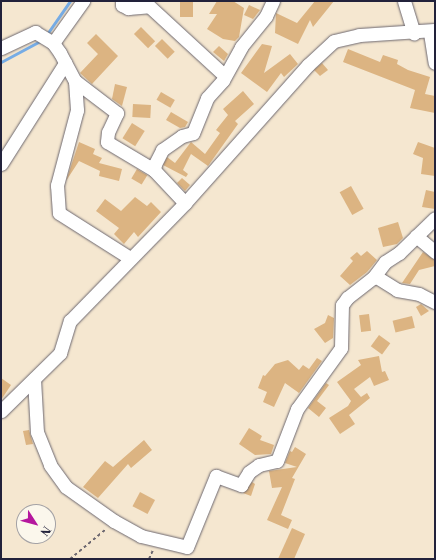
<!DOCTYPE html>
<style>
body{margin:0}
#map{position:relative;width:436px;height:560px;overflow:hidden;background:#f5e7d0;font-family:"Libre Bodoni",serif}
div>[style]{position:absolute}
.stream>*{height:3px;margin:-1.5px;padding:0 1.5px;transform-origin:1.5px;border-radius:1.5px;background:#76ace5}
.building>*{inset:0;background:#dcb482;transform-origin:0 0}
.path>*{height:2px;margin-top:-1px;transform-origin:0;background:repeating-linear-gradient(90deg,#6c676f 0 3px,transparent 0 6px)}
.roads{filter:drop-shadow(0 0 1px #6c676f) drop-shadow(0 0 1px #6c676f)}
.street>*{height:13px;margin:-6.5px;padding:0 6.5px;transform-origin:6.5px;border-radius:6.5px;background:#fff}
span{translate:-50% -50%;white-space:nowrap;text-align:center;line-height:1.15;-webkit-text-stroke:3px #fbf7ec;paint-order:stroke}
.frame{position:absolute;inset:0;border:2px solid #22223b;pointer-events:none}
.north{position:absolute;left:16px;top:504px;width:40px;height:40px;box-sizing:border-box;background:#fbf7ec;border:1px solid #a4a2a5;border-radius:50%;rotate:126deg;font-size:11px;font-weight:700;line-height:16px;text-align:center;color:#22223b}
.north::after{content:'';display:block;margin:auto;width:14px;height:18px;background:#b5179e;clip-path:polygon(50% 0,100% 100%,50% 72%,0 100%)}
</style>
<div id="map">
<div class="stream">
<i style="left:47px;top:34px;width:40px;rotate:-55.1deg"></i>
<i style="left:1px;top:62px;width:47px;rotate:-28.2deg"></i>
</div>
<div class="building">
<i style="left:180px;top:1px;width:13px;height:16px"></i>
<i style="clip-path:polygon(217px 1px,233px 1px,244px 8px,239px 37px,235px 41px,223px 39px,207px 29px,217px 14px,209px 14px)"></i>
<i style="clip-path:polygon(315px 1px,334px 1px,313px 27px,310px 20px,298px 44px,275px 33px,276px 13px,297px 23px)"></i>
<i style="clip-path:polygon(249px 5px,260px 10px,253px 19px,244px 15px)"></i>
<i style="left:141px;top:27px;width:20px;height:10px;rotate:45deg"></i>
<i style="clip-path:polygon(96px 34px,118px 56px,92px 84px,80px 73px,98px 54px,87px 43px)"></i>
<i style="left:162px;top:39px;width:18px;height:10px;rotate:45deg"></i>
<i style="clip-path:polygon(262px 44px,272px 46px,264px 73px,290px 54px,298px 64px,284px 77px,281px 73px,267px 92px,241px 73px)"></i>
<i style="clip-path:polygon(219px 46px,228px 54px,224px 61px,213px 52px)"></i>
<i style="clip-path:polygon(348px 49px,380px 62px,383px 55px,398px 60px,397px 64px,408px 70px,430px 77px,425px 94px,435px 96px,435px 113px,410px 108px,415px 90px,343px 62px)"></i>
<i style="clip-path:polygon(322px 63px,328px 70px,320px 76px,314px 70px)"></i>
<i style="clip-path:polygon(115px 84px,127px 87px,122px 106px,112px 99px)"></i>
<i style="clip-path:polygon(243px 91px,254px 104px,235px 121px,238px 124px,208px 166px,191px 154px,183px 170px,188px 174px,186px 177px,163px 165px,167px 157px,175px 163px,191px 142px,205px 154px,220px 133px,216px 130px,228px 115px,223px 109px)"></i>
<i style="left:161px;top:92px;width:16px;height:9px;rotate:30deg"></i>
<i style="left:133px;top:104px;width:18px;height:13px;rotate:3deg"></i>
<i style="clip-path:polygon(171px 112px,188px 122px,185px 127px,180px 128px,166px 120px)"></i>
<i style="left:132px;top:123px;width:15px;height:18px;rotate:32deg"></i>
<i style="clip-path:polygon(79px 142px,95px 149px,93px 154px,102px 158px,99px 163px,122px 169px,119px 181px,99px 176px,100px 171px,79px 161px,66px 181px)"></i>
<i style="clip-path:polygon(418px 142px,435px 148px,435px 176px,421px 174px,423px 158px,413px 154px)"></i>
<i style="left:137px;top:169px;width:12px;height:11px;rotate:31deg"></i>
<i style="clip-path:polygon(182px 178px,190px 185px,185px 191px,177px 183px)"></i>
<i style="left:351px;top:186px;width:26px;height:13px;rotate:61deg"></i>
<i style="clip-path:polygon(426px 190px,435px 192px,435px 209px,422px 207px)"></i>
<i style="clip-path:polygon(135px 197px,147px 206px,151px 202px,161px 212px,138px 237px,134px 232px,124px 244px,114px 234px,119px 228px,96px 211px,105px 199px,121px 211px)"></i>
<i style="clip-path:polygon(398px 222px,403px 238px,397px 244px,383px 247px,378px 228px)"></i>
<i style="clip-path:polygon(367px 251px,377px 260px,367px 272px,350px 285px,340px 276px,353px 261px,350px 258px,357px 252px,361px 256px)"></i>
<i style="clip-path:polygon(423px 252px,435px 260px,435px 266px,419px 270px,410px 284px,402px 283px)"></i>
<i style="clip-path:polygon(421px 304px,429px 311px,421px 316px,416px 307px)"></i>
<i style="left:369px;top:314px;width:17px;height:10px;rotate:83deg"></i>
<i style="clip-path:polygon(328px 315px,334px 318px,333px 338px,325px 343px,314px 329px,325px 323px)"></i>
<i style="left:412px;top:316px;width:12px;height:20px;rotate:76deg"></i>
<i style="left:379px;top:335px;width:14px;height:14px;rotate:36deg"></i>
<i style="clip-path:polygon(379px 356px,382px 372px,385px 371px,389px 380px,374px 386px,370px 377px,354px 389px,361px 397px,367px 393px,370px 398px,349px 415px,355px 424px,340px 434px,329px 418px,348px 406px,351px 401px,337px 382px,361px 365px,358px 360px)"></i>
<i style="clip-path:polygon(317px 358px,322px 361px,299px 393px,285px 383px,274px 407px,263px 402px,267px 392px,258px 388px,263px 375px,265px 376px,275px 364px,288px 360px,299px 370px,303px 365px,309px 369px)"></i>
<i style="clip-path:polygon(1px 378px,11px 385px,1px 400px)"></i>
<i style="clip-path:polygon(326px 383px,329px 385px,317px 401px,326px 408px,319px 417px,308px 408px)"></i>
<i style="clip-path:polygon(249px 428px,262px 436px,260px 440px,274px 445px,271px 454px,255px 455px,239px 444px)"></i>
<i style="clip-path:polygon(29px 430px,33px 444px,26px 445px,23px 431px)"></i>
<i style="clip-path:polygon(144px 440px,152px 450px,131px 468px,128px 464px,98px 498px,83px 487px,105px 461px,113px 467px)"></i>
<i style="clip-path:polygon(295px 447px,306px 454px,292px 478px,295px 479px,281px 515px,292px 520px,288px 529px,267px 520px,282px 487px,272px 488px,269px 471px,297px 467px,285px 463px,290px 451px,292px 452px)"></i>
<i style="clip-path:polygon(252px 482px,255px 484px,251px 496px,243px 493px)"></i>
<i style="left:140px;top:492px;width:17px;height:16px;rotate:28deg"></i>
<i style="clip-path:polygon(292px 528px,305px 534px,294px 559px,278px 559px)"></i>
</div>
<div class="path">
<i style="left:70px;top:559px;width:47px;rotate:-39.8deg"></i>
<i style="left:149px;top:559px;width:10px;rotate:-66deg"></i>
</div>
<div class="roads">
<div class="street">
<i style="left:122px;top:1px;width:4px;rotate:90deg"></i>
<i style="left:122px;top:5px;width:7px;rotate:27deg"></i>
<i style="left:128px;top:8px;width:21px;rotate:-5deg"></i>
<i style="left:149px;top:6px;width:103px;rotate:42.6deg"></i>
<i style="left:404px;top:1px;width:34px;rotate:73deg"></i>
<i style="left:430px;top:33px;width:30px;rotate:81deg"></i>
<i style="left:53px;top:43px;width:52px;rotate:-54.5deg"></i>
<i style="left:1px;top:48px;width:38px;rotate:-25deg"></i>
<i style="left:35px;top:32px;width:21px;rotate:31deg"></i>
<i style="left:53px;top:43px;width:12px;rotate:55deg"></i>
<i style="left:60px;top:53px;width:32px;rotate:62deg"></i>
<i style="left:75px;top:81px;width:29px;rotate:86deg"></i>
<i style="left:77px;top:110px;width:78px;rotate:104.9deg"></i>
<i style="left:57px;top:185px;width:28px;rotate:86deg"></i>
<i style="left:59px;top:213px;width:84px;rotate:32.4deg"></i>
<i style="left:75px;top:81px;width:53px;rotate:37.3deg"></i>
<i style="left:117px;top:113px;width:21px;rotate:115deg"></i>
<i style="left:108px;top:132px;width:10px;rotate:96deg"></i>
<i style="left:107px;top:142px;width:55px;rotate:30.8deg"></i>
<i style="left:1px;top:164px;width:120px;rotate:-57.6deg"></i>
<i style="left:185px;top:203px;width:45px;rotate:-133.2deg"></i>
<i style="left:154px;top:170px;width:6px;rotate:-81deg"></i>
<i style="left:155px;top:164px;width:16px;rotate:-63deg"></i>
<i style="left:162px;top:150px;width:24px;rotate:-35deg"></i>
<i style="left:182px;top:136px;width:11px;rotate:-15deg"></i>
<i style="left:193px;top:133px;width:38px;rotate:-68deg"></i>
<i style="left:207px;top:98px;width:24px;rotate:-48deg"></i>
<i style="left:223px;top:80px;width:38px;rotate:-61deg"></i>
<i style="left:241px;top:47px;width:40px;rotate:-51deg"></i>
<i style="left:266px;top:16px;width:17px;rotate:-65deg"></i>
<i style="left:416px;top:236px;width:25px;rotate:40deg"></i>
<i style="left:375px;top:276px;width:26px;rotate:32deg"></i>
<i style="left:397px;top:290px;width:22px;rotate:10deg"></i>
<i style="left:419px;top:294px;width:18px;rotate:27deg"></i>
<i style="left:34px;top:379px;width:53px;rotate:86.8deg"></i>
<i style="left:37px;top:432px;width:35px;rotate:68deg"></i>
<i style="left:50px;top:465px;width:27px;rotate:54deg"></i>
<i style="left:66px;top:487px;width:59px;rotate:35.3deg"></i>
<i style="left:114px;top:521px;width:31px;rotate:29deg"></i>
<i style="left:141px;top:536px;width:47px;rotate:13.4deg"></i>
<i style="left:187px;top:547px;width:77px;rotate:-67.8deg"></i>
<i style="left:216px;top:476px;width:27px;rotate:20deg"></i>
<i style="left:241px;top:485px;width:15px;rotate:-58deg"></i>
<i style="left:249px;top:472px;width:12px;rotate:-35deg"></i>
<i style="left:259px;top:465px;width:18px;rotate:-13deg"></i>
<i style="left:277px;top:461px;width:56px;rotate:-69deg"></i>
<i style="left:297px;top:409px;width:75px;rotate:-54.2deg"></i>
<i style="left:341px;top:348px;width:43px;rotate:-88.7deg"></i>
<i style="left:342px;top:305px;width:9px;rotate:-54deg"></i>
<i style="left:347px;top:298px;width:33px;rotate:-38deg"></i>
<i style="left:373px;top:278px;width:20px;rotate:-53deg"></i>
<i style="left:385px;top:262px;width:17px;rotate:-33deg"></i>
<i style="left:399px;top:253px;width:50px;rotate:-44.2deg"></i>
<i style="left:1px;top:411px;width:83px;rotate:-44.5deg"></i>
<i style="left:60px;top:353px;width:34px;rotate:-73deg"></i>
<i style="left:70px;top:321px;width:165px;rotate:-45.7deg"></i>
<i style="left:185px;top:203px;width:185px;rotate:-48.3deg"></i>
<i style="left:308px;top:65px;width:35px;rotate:-43deg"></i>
<i style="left:334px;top:41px;width:26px;rotate:-13deg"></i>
<i style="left:359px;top:35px;width:76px;rotate:-3.8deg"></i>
</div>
</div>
<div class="frame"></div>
<div class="north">N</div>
</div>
